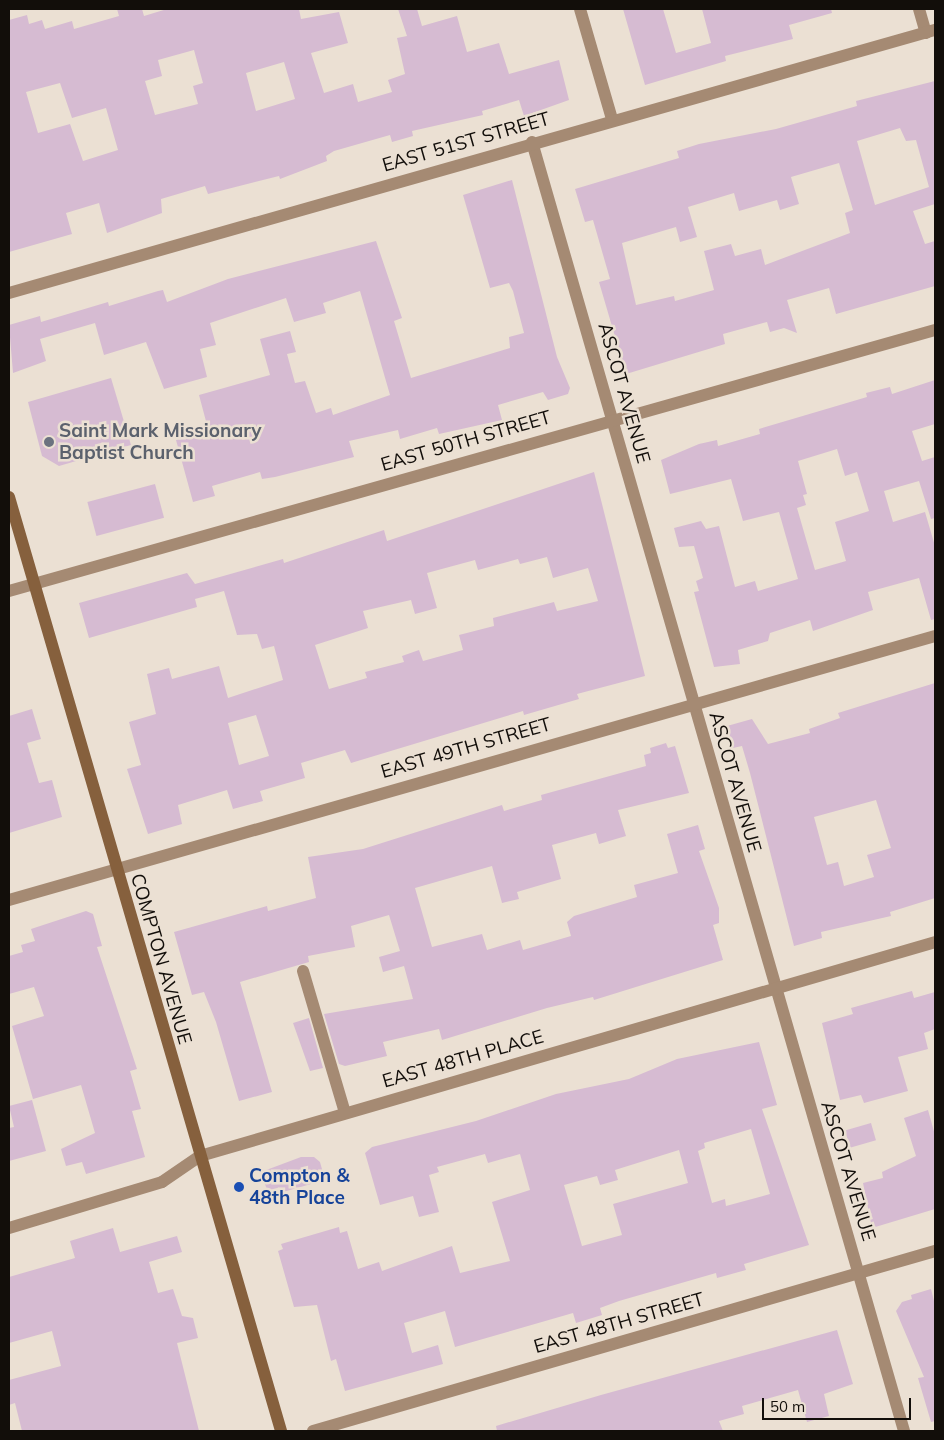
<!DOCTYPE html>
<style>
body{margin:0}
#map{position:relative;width:944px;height:1440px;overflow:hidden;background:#ebe0d3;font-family:Mulish,sans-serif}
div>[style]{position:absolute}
.building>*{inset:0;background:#d6bbd2;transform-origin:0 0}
.minor>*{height:12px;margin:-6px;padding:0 6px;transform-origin:6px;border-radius:6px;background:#a58a73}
.secondary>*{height:12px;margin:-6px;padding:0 6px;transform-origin:6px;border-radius:6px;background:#86603d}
.dots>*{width:14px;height:14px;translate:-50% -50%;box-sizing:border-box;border:2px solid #ebe0d3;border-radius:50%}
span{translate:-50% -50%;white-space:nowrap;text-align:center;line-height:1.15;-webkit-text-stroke:5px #ebe0d3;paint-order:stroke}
.street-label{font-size:19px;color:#120e0a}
.worship-label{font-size:19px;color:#5b616d;font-weight:700}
.left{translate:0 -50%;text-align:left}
.transit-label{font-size:19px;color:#164399;font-weight:700}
.frame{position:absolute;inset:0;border:10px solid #120e0a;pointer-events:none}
.scale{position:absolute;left:762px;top:1398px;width:149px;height:22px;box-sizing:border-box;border:2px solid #120e0a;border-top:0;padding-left:6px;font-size:15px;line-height:18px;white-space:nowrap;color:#120e0a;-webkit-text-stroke:4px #ebe0d3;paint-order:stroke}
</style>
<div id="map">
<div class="building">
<i style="clip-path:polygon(evenodd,117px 9px,142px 9px,144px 16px,167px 9px,299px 9px,301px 19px,339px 12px,348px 43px,311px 53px,324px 93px,353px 84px,358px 102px,392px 92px,388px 80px,405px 74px,397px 38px,407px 36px,398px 9px,417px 9px,422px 26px,457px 16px,467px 52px,499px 43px,509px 74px,559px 60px,569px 100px,524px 116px,519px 100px,482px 111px,483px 115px,412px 131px,413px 136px,392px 142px,390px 135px,334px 151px,326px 156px,327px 161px,280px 179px,279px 176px,208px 194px,205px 186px,161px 199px,162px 213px,107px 233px,99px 203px,66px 213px,72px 234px,9px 252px,9px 20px,27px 15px,29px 24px,42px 20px,45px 29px,72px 21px,74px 29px,119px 16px,117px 9px,194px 50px,203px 83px,193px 86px,198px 104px,155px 115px,145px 81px,162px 76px,158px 60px,194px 50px,117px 9px,284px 62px,295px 99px,256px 111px,246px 73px,284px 62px,117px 9px,60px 83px,72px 118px,106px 108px,118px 150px,83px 161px,70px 124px,38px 133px,26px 92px,60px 83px)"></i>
<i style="clip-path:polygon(623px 9px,663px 9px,676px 53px,711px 43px,702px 9px,831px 9px,832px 13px,789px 25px,793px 39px,725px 56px,726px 61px,645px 85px)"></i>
<i style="clip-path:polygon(evenodd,935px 81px,935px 204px,913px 211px,925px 244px,935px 241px,935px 286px,836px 314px,829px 288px,787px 300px,797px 333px,784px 328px,770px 332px,767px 322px,723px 334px,725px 344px,626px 374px,599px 282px,610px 279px,593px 220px,585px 222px,575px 189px,679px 158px,677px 151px,699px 144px,776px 129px,857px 106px,856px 101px,935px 81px,900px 128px,906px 141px,916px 140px,929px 187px,875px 205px,857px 141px,900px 128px,935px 81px,839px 163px,853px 210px,845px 213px,850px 233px,765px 265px,761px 249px,735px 256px,731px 244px,704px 251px,714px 290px,675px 301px,674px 296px,636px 305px,622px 243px,676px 227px,680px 242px,697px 237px,688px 207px,734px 193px,739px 211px,777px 200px,780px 210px,799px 204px,791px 177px,839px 163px)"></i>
<i style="clip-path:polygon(512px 180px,557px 357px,570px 388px,568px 394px,548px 400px,543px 392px,498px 405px,502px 420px,439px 434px,437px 428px,400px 439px,398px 430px,349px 441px,354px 457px,275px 477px,262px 479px,260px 472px,212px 486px,215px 496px,193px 502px,176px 440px,183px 438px,182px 432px,207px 425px,199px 395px,270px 375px,260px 339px,290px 331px,296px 352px,287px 354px,295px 383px,305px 381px,316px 413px,331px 408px,333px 415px,390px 395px,360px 291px,323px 303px,326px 313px,294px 322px,286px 298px,210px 323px,216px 345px,200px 349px,207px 377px,164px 389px,146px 342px,104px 355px,95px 323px,40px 339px,46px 361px,13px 373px,9px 325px,40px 316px,41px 322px,108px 302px,109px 306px,158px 291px,163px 290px,167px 302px,228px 279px,376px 241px,402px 318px,394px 321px,411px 378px,510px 348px,509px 337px,524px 333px,513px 291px,509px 283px,490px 288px,463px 195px)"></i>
<i style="clip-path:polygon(111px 378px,131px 445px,59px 466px,42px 456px,28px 402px)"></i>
<i style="clip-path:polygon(evenodd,935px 380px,935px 424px,912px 431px,922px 461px,935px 457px,935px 518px,931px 519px,919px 481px,884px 491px,893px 522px,925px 512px,935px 546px,935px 619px,931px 620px,919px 578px,868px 592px,873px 610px,813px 631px,810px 620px,770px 633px,768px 641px,738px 650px,740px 664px,714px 667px,694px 592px,699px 591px,696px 581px,703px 578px,694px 546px,679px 547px,674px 528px,701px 521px,706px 529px,719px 526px,735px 587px,755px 581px,758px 591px,798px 579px,779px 512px,743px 521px,731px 479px,670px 494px,661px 460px,699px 444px,717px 440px,718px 446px,760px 434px,759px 429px,867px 397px,866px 393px,890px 387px,892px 394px,935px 380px,837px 449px,845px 476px,857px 472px,869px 511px,835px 522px,846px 561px,815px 570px,797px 508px,806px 505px,803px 495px,807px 494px,798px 461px,837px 449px)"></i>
<i style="clip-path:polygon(evenodd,594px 472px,645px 676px,577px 694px,579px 699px,524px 715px,523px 711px,351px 763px,345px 750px,301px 763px,305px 778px,260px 791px,263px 801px,233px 809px,227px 790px,178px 805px,182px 824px,148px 834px,127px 769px,141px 765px,129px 722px,156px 714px,147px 674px,169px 668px,172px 679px,219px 666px,228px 698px,283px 680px,274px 646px,262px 649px,257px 634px,237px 635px,224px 591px,195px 599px,197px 607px,89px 638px,79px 603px,187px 573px,195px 584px,283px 559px,284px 563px,384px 530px,387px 541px,594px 472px,547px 557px,553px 578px,588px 568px,598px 601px,557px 611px,554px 602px,493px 618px,494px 626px,459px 635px,463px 650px,423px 661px,419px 650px,402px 656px,404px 662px,365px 672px,367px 678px,329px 689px,315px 645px,368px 628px,363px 611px,411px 600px,415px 614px,437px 608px,427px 573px,475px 560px,478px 570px,518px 559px,520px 564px,547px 557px,594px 472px,256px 715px,269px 756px,239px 765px,228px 723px,256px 715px)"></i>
<i style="left:155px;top:484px;width:35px;height:70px;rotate:75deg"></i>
<i style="clip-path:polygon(evenodd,935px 683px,935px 898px,890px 912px,891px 916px,821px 932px,822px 938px,794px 946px,750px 773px,742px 746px,733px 748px,727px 726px,752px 719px,768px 744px,810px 733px,809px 729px,840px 718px,838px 713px,935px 683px,876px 800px,891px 848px,867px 855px,874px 877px,844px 886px,838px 862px,827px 865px,814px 817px,876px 800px)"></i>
<i style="clip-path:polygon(32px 709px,41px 739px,27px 743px,39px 783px,52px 780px,62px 817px,9px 833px,9px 716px)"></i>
<i style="clip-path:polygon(666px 743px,668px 748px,675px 746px,689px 793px,618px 810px,626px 836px,599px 844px,596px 833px,552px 845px,561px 879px,517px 892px,519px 899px,502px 903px,492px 866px,415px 888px,432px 947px,482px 934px,487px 950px,520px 940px,523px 950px,571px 936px,567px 922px,574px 916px,637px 897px,634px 885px,678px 873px,667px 834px,698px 825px,705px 849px,699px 851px,719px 908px,719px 923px,713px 925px,723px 960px,594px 1000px,593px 997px,547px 1008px,442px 1040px,439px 1029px,383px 1042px,387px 1056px,345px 1066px,339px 1064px,324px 1014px,413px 999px,404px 966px,383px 972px,379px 957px,400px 951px,389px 915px,351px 926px,355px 947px,308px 956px,309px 962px,240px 982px,272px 1092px,239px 1101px,216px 1022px,204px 992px,192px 995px,174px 932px,267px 906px,268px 911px,316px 898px,308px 857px,363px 849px,502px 805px,504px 811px,542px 800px,541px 795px,646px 766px,644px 755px,651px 753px,650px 748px)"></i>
<i style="clip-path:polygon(86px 911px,93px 914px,102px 946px,97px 947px,137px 1069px,130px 1071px,141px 1109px,132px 1111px,145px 1157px,86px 1174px,82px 1162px,66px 1166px,61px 1149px,95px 1133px,81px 1085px,33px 1099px,12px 1026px,44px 1016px,34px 987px,9px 994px,9px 956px,23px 952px,21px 945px,35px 941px,31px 929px)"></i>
<i style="clip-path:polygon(912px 991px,914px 998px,935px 992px,935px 1029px,924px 1033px,928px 1049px,898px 1057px,908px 1091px,864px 1103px,861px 1095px,840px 1100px,822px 1023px,853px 1014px,851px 1008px)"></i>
<i style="clip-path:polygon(309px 1018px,323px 1068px,310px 1071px,293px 1023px)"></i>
<i style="clip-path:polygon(evenodd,759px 1042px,777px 1105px,762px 1109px,809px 1245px,744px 1264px,746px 1270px,717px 1278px,716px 1273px,619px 1301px,600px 1308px,602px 1315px,576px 1323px,573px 1313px,455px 1347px,445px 1311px,404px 1323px,412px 1353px,438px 1345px,443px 1364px,345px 1391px,336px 1359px,331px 1361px,317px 1305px,294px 1307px,278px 1251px,283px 1249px,281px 1244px,339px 1227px,340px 1233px,347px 1231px,358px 1269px,379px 1262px,382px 1271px,452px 1246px,460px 1273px,510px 1261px,492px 1202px,530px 1190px,520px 1154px,488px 1163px,485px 1154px,437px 1167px,439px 1172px,429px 1175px,439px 1212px,419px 1217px,413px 1196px,380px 1205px,365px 1153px,372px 1147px,476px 1121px,556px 1094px,629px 1079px,677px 1059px,759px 1042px,751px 1129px,770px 1194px,726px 1206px,725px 1199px,712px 1203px,698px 1151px,705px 1148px,704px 1143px,751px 1129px,759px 1042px,679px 1150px,688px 1183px,613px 1204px,622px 1235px,582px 1246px,564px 1185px,597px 1176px,600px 1185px,618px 1180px,615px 1170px,679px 1150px)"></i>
<i style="clip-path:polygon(32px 1100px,46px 1151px,9px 1161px,9px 1128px,14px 1127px,9px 1106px)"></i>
<i style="clip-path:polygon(928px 1110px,935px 1135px,935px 1209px,872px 1228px,863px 1183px,883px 1178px,882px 1172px,916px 1156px,904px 1118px)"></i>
<i style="left:871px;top:1123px;width:18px;height:27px;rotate:74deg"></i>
<i style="clip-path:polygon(301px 1157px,314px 1157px,320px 1162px,325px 1180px,269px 1196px,261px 1172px)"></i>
<i style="clip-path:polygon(113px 1228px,120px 1252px,177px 1236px,182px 1252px,149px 1262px,158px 1293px,173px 1289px,182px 1316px,193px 1318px,198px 1338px,177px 1343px,199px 1431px,22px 1431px,15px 1403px,9px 1405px,9px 1380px,61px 1366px,52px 1331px,9px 1343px,9px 1277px,75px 1258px,70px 1241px)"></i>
<i style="clip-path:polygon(931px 1289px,935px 1305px,935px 1421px,931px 1422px,918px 1378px,924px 1377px,896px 1311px,902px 1302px,912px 1299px,911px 1295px)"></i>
<i style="clip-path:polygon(837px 1330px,853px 1384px,824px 1394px,829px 1416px,807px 1422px,798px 1390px,742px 1406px,744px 1414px,719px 1421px,723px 1431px,497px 1431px,496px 1426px,601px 1395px)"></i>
</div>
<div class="minor">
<i style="left:580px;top:9px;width:115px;rotate:73.8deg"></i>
<i style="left:919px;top:9px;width:25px;rotate:74deg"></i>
<i style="left:532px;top:142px;width:1342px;rotate:73.9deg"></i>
<i style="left:9px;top:293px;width:963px;rotate:-15.86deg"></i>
<i style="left:9px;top:591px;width:962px;rotate:-15.74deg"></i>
<i style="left:9px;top:900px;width:963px;rotate:-15.91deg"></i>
<i style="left:303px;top:971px;width:148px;rotate:73.5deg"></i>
<i style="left:9px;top:1228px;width:160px;rotate:-16.7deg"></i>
<i style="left:162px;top:1182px;width:46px;rotate:-34.4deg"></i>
<i style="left:200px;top:1156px;width:766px;rotate:-16.23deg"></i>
<i style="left:313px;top:1431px;width:648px;rotate:-16.14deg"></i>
</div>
<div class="secondary">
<i style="left:9px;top:497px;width:973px;rotate:73.76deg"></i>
</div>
<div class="dots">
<i style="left:49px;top:442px;background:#6b7280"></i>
<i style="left:239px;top:1187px;background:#1a4fb4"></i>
</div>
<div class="street-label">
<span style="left:466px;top:142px;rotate:-16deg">EAST 51ST STREET</span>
<span style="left:624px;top:393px;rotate:74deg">ASCOT AVENUE</span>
<span style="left:466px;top:441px;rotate:-16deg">EAST 50TH STREET</span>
<span style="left:466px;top:748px;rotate:-16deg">EAST 49TH STREET</span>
<span style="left:735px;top:782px;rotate:74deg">ASCOT AVENUE</span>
<span style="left:161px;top:959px;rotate:74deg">COMPTON AVENUE</span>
<span style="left:463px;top:1059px;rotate:-16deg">EAST 48TH PLACE</span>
<span style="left:848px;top:1171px;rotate:73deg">ASCOT AVENUE</span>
<span style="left:619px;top:1323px;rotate:-16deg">EAST 48TH STREET</span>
</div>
<div class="worship-label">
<span class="left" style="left:59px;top:442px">Saint Mark Missionary<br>Baptist Church</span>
</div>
<div class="transit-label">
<span class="left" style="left:249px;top:1187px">Compton &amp;<br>48th Place</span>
</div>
<div class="frame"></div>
<div class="scale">50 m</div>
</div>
